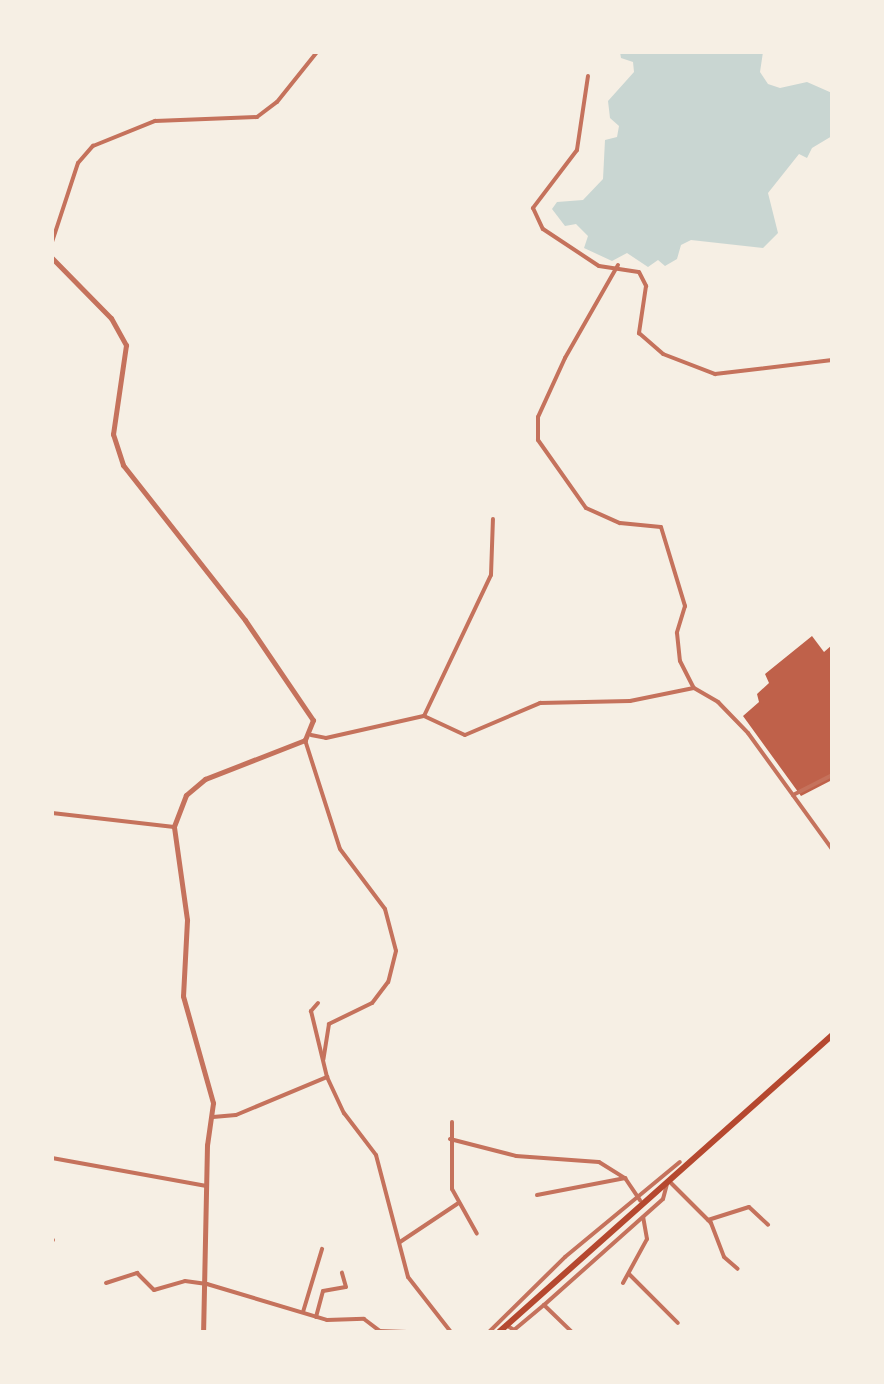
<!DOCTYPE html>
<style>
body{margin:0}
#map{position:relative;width:884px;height:1384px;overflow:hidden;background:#f6efe4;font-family:"Roboto Condensed",sans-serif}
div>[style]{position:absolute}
.water>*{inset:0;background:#c9d6d2}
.building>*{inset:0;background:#bf614a}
.minor>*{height:4px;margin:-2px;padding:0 2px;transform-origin:2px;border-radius:2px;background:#c5725c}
.tertiary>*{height:5px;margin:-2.5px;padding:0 2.5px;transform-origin:2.5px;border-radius:2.5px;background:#c5725c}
.trunk>*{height:6px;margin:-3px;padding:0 3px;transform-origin:3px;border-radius:3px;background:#b5482f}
span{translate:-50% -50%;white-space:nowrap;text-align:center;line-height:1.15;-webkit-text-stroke:7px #f6efe4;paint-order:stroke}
.frame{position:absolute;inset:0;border:54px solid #f6efe4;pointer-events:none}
</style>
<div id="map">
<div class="water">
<i style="clip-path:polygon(620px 52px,763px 52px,760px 72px,768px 84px,780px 88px,807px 82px,832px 93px,832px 136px,812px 148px,807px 158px,799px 154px,768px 193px,778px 233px,763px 248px,691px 240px,681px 245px,677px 259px,665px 266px,658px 260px,648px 267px,627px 253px,612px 261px,584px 248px,588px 236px,576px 224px,565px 226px,552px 209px,557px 202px,583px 200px,603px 179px,605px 140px,617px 137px,619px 126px,610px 118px,608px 101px,634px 72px,633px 62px,621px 58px)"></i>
</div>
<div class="building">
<i style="clip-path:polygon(812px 636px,824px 652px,832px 645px,832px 780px,801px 796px,743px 716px,759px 702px,757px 694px,769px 683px,765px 674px)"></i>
</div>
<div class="minor">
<i style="left:588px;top:76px;width:75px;rotate:98.5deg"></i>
<i style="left:577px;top:150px;width:73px;rotate:127.2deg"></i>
<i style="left:533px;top:208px;width:23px;rotate:65deg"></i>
<i style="left:543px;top:229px;width:67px;rotate:33.5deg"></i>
<i style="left:599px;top:266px;width:40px;rotate:8.5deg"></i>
<i style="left:639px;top:272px;width:16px;rotate:63deg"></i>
<i style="left:646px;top:286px;width:48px;rotate:98.5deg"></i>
<i style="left:639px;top:333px;width:32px;rotate:41deg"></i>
<i style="left:663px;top:354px;width:56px;rotate:21deg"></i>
<i style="left:715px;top:374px;width:118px;rotate:-6.8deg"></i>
<i style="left:52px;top:242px;width:83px;rotate:-71.8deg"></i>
<i style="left:78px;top:163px;width:23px;rotate:-49deg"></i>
<i style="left:93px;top:146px;width:67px;rotate:-22deg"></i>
<i style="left:155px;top:121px;width:102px;rotate:-2.2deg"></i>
<i style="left:257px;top:117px;width:25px;rotate:-37deg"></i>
<i style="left:277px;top:102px;width:64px;rotate:-51.3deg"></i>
<i style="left:618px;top:265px;width:107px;rotate:119.7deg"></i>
<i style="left:565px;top:358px;width:65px;rotate:114.6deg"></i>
<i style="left:538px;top:417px;width:23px;rotate:90deg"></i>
<i style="left:538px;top:440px;width:83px;rotate:54.8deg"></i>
<i style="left:586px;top:508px;width:37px;rotate:24deg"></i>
<i style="left:620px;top:523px;width:41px;rotate:5.6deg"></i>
<i style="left:661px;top:527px;width:83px;rotate:73.1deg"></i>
<i style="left:685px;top:606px;width:28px;rotate:107deg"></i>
<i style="left:677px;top:633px;width:28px;rotate:84deg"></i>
<i style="left:680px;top:661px;width:30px;rotate:63deg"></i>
<i style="left:424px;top:716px;width:156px;rotate:-64.6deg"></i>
<i style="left:491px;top:575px;width:56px;rotate:-88deg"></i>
<i style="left:311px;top:735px;width:15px;rotate:11deg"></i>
<i style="left:326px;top:738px;width:100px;rotate:-12.7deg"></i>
<i style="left:424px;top:716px;width:45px;rotate:24.9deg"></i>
<i style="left:465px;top:735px;width:82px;rotate:-23.1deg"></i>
<i style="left:540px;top:703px;width:90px;rotate:-1.3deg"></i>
<i style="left:630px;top:701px;width:65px;rotate:-11.5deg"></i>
<i style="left:694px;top:688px;width:28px;rotate:30deg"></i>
<i style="left:718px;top:702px;width:43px;rotate:45.9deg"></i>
<i style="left:748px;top:733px;width:143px;rotate:54.1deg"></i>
<i style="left:305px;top:740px;width:114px;rotate:72.2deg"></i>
<i style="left:340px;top:849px;width:75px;rotate:53.1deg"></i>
<i style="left:385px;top:909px;width:43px;rotate:75.3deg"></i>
<i style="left:396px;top:951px;width:32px;rotate:104deg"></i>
<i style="left:388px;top:982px;width:26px;rotate:127deg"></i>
<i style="left:372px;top:1003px;width:48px;rotate:154deg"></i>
<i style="left:329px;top:1024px;width:36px;rotate:99deg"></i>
<i style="left:793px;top:795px;width:44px;rotate:-27.1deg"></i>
<i style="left:52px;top:813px;width:123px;rotate:6.5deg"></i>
<i style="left:318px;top:1003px;width:11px;rotate:131deg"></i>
<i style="left:311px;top:1011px;width:68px;rotate:76.4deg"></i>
<i style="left:327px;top:1077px;width:40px;rotate:65deg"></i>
<i style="left:344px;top:1113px;width:53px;rotate:52.7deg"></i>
<i style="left:376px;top:1155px;width:126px;rotate:75.3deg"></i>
<i style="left:408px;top:1277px;width:70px;rotate:52deg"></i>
<i style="left:213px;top:1117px;width:23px;rotate:-5deg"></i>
<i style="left:236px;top:1115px;width:99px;rotate:-22.7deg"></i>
<i style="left:452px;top:1122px;width:67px;rotate:90deg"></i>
<i style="left:452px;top:1189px;width:51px;rotate:60.9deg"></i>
<i style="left:450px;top:1139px;width:68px;rotate:14.4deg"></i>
<i style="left:516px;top:1156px;width:83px;rotate:4.1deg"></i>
<i style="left:599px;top:1162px;width:31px;rotate:32deg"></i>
<i style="left:625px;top:1178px;width:27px;rotate:56deg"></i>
<i style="left:52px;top:1158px;width:157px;rotate:10.3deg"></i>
<i style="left:670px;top:1182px;width:58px;rotate:45deg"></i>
<i style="left:711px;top:1223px;width:36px;rotate:69deg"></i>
<i style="left:724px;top:1257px;width:18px;rotate:41deg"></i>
<i style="left:537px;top:1195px;width:90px;rotate:-10.9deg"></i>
<i style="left:708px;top:1220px;width:43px;rotate:-17.6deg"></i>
<i style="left:749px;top:1207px;width:26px;rotate:43deg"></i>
<i style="left:52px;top:1240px;width:1px"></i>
<i style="left:400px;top:1242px;width:69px;rotate:-33.7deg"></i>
<i style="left:629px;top:1274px;width:69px;rotate:45deg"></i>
<i style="left:106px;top:1283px;width:33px;rotate:-18deg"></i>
<i style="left:137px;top:1273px;width:24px;rotate:45deg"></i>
<i style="left:154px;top:1290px;width:32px;rotate:-16deg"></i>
<i style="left:185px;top:1281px;width:22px;rotate:8deg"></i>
<i style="left:207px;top:1284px;width:125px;rotate:16.7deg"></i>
<i style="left:327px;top:1320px;width:37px;rotate:-2deg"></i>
<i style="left:364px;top:1319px;width:20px;rotate:37deg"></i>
<i style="left:380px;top:1331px;width:27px;rotate:2deg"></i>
<i style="left:623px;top:1283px;width:50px;rotate:-61.4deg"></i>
<i style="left:647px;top:1239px;width:22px;rotate:-100deg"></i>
<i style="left:544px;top:1305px;width:159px;rotate:-41.7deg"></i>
<i style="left:663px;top:1199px;width:16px;rotate:-75deg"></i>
<i style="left:303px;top:1312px;width:66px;rotate:-73.2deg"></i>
<i style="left:316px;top:1317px;width:27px;rotate:-75deg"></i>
<i style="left:323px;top:1291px;width:23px;rotate:-10deg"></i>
<i style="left:346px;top:1287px;width:15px;rotate:-106deg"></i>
<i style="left:506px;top:1325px;width:9px;rotate:32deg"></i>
<i style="left:514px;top:1330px;width:39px;rotate:-40deg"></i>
<i style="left:544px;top:1305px;width:39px;rotate:44deg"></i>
<i style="left:489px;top:1332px;width:107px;rotate:-44.6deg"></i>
<i style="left:565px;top:1257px;width:149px;rotate:-39.6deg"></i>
</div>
<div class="tertiary">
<i style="left:52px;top:258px;width:84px;rotate:45.5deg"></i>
<i style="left:111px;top:318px;width:31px;rotate:61deg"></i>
<i style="left:126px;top:345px;width:90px;rotate:98.3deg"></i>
<i style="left:113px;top:434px;width:33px;rotate:72deg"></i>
<i style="left:123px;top:465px;width:197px;rotate:51.8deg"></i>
<i style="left:245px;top:620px;width:121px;rotate:55.8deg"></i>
<i style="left:313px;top:720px;width:22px;rotate:112deg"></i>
<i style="left:305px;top:740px;width:107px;rotate:158.7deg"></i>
<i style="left:205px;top:779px;width:25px;rotate:140deg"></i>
<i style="left:186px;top:795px;width:34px;rotate:111deg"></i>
<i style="left:174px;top:827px;width:94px;rotate:82deg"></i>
<i style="left:187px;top:920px;width:76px;rotate:93deg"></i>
<i style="left:183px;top:996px;width:111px;rotate:74.3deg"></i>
<i style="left:213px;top:1103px;width:42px;rotate:98.1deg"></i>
<i style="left:207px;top:1145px;width:187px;rotate:91.2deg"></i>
</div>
<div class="trunk">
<i style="left:499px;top:1332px;width:446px;rotate:-41.7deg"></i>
</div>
<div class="frame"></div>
</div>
